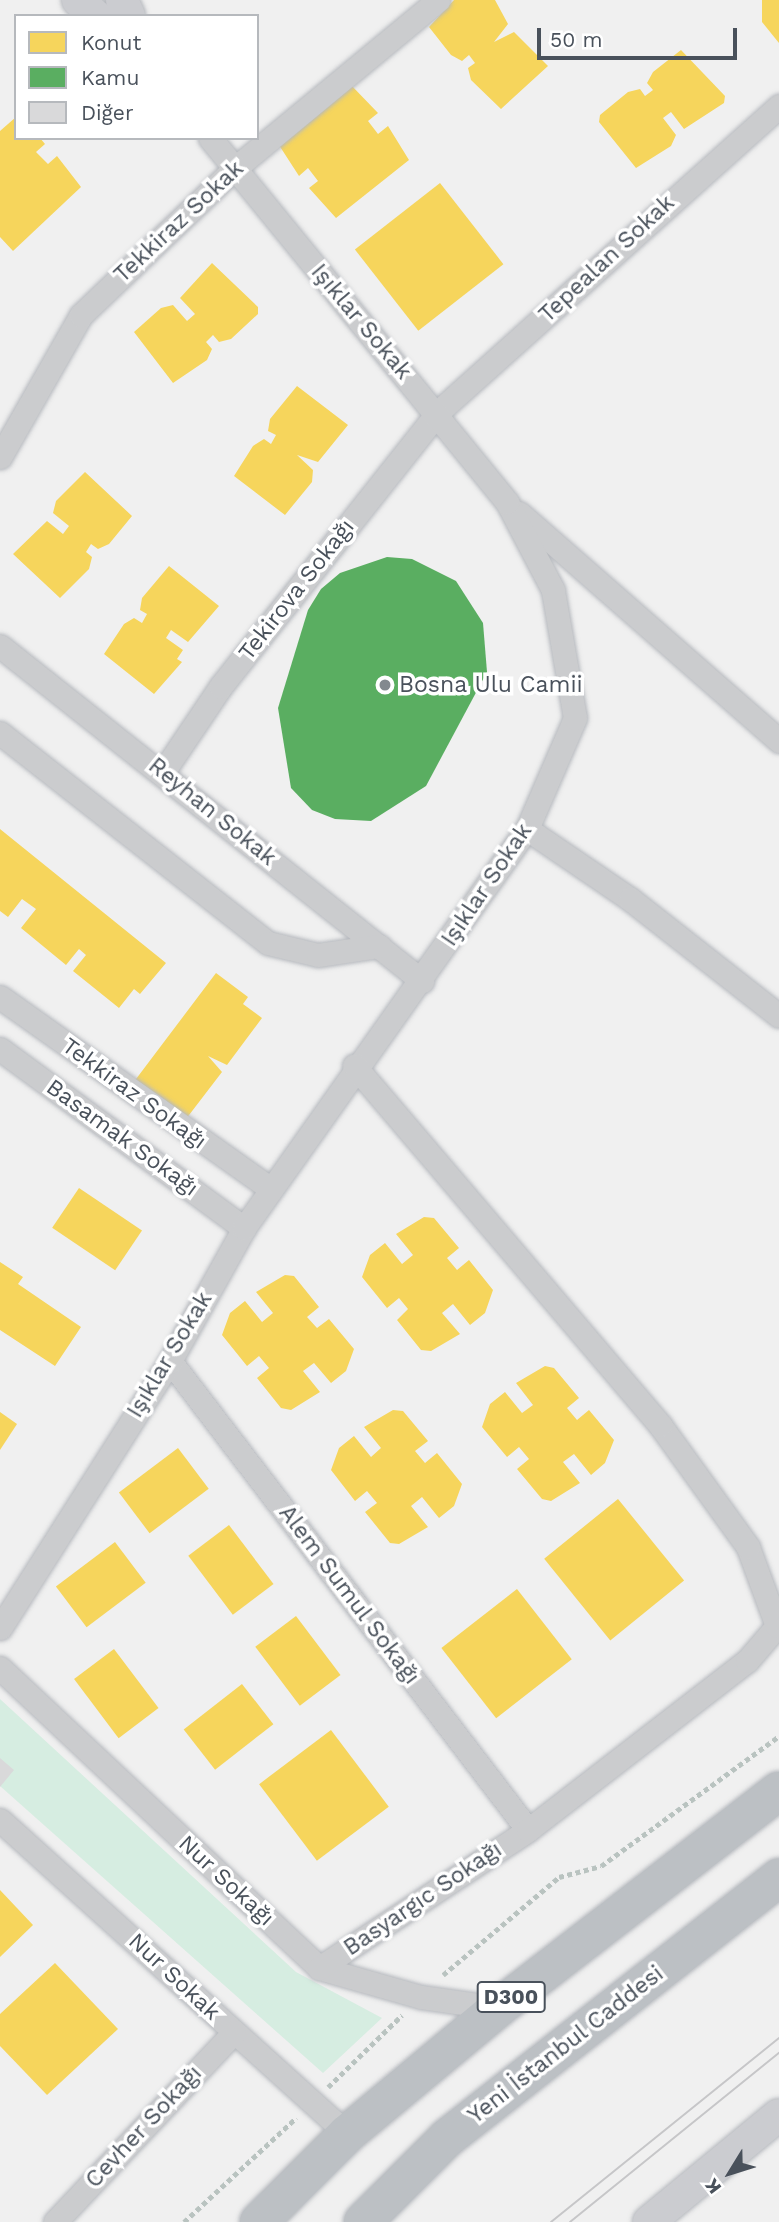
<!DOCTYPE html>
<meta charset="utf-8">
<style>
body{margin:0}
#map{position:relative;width:779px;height:2222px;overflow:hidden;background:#f0f0f0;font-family:"Work Sans",sans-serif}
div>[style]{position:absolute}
.green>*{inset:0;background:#d6ede1}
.homes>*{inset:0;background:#f6d55c;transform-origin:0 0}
.public>*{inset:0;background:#5aae61}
.building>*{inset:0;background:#d9d9da}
.path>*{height:4.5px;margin-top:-2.25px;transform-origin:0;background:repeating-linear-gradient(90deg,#b9c3c0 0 5px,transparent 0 8.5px)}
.roads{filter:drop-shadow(0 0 2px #b6b9be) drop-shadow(0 0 2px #b6b9be)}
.street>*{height:23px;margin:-11.5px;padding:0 11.5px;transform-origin:11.5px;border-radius:11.5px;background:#cbccce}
.secondary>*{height:32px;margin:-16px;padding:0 16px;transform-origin:16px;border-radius:16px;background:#cbccd0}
.highway>*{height:38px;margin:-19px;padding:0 19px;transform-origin:19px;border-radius:19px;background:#bcc0c4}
.tram>*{height:2px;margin:-1px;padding:0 1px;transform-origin:1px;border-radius:1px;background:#c6c6c8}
.dots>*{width:19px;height:19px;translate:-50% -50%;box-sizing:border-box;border:4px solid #fff;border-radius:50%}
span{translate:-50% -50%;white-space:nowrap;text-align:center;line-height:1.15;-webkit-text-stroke:7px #fff;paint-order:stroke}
.shield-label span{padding:2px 5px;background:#fff;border:2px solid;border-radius:5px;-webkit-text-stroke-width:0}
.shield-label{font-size:21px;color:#49515b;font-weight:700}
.street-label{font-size:23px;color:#49515b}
.poi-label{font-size:23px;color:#49515b}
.left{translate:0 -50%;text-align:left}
.legend{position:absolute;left:14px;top:14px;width:245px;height:126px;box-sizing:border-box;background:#fff;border:2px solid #b6b9bd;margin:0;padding:9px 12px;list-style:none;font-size:21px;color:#49515b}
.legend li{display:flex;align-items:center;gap:14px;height:35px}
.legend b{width:35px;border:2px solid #b6b9bd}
.north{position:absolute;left:695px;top:2138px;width:70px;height:70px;-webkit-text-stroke:5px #fff;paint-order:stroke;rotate:232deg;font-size:19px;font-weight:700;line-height:28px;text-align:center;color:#49515b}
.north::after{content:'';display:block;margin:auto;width:24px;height:32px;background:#49515b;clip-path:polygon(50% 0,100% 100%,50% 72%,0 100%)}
.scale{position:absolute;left:537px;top:28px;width:200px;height:32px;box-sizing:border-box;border:4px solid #49515b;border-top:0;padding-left:9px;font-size:21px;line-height:24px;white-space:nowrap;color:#49515b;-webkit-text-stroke:5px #fff;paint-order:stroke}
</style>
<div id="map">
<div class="green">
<i style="clip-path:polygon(0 1699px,296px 1972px,382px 2018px,323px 2073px,0 1786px)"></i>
</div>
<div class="homes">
<i style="clip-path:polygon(454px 0,495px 0,508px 24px,494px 42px,514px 32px,548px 66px,501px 109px,471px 80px,468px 68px,475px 63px,469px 55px,462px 61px,451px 55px,429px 27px)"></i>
<i style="clip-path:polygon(762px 0,779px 0,779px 43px,762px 22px)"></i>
<i style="clip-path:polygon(681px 50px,725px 96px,724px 103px,684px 129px,671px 112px,663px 118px,676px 135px,671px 146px,636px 168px,599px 122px,600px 115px,628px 92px,640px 89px,645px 96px,653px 90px,647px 83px,653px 72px)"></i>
<i style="clip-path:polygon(350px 84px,378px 113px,368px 121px,378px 134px,388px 126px,409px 160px,336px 218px,309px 188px,318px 181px,308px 168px,299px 176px,277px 142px)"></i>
<i style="clip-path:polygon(16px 117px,16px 138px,40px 138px,45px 144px,36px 152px,48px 164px,57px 156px,81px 187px,13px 251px,0 237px,0 131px)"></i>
<i style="left:440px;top:183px;width:103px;height:108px;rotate:52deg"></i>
<i style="clip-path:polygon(212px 263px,258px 307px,258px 314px,231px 339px,219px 342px,213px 335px,206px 342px,212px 349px,207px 360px,173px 383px,134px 332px,161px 308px,173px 305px,187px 321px,195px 314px,180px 298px)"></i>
<i style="clip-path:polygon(297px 386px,348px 425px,318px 462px,297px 455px,313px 470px,312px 482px,285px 515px,234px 476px,253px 446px,264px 439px,271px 444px,276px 435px,268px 431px,270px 419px)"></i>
<i style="clip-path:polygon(85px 472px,132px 516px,109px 544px,98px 549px,91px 544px,86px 552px,92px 557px,89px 569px,60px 598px,13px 554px,47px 521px,63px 534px,69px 526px,53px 513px,56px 501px)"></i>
<i style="clip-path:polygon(169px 566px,219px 606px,188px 642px,171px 630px,166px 638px,183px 650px,177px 659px,182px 662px,154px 694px,104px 654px,124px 624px,134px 618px,142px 623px,147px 614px,140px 610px,142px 598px)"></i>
<i style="clip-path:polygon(0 829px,166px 963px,140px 994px,134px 989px,119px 1008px,73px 971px,86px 955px,79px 949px,66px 965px,21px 928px,36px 909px,22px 899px,8px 917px,0 911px)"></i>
<i style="clip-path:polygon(216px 973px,248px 997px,243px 1004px,262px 1018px,227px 1065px,208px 1056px,222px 1072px,186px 1119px,130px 1087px)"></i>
<i style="left:79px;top:1188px;width:76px;height:48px;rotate:34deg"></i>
<i style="clip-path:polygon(424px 1217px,434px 1218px,459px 1248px,447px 1258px,457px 1270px,469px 1260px,493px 1290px,485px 1313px,470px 1325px,453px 1304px,442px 1313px,460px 1334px,431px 1351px,421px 1350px,397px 1320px,408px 1309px,399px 1298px,387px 1308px,362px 1277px,370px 1255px,385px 1243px,402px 1264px,413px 1255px,396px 1234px)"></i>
<i style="clip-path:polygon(0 1262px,23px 1277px,18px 1284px,81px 1327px,55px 1366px,0 1330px)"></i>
<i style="clip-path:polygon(285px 1275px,294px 1276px,319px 1307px,307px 1317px,317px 1328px,329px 1319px,354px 1349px,346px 1371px,331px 1383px,314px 1363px,303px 1371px,320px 1392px,291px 1410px,281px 1408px,257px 1378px,269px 1368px,259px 1356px,247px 1366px,222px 1335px,230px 1313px,245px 1301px,262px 1322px,273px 1313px,256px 1292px)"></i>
<i style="clip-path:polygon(545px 1366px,554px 1368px,579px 1398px,567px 1408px,577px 1420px,589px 1410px,614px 1440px,605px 1463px,591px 1475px,574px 1454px,563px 1462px,580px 1483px,551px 1501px,542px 1499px,517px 1469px,529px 1459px,519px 1447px,507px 1457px,482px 1427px,490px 1404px,505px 1392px,522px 1413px,533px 1405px,516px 1383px)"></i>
<i style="clip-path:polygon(393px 1410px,403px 1411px,428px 1441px,415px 1451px,425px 1463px,437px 1453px,462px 1484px,454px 1506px,439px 1518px,422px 1497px,411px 1506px,428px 1527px,399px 1544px,390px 1543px,365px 1512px,377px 1503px,367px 1491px,355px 1501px,331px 1470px,339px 1448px,354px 1436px,371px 1457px,381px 1448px,364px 1427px)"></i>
<i style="clip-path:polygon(0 1412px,17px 1424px,0 1450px)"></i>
<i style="left:178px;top:1448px;width:51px;height:74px;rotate:53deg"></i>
<i style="left:618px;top:1499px;width:105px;height:95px;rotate:51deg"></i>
<i style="left:229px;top:1525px;width:74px;height:51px;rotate:53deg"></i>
<i style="left:115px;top:1542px;width:51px;height:74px;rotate:53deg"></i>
<i style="left:517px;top:1589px;width:89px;height:96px;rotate:52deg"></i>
<i style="left:296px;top:1616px;width:74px;height:51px;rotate:53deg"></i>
<i style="left:114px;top:1649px;width:74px;height:50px;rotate:53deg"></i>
<i style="left:242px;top:1684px;width:51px;height:74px;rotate:52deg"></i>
<i style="left:331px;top:1730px;width:96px;height:90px;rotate:53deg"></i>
<i style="clip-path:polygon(0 1890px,33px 1925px,0 1957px)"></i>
<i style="clip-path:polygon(55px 1963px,118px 2029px,47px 2095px,0 2046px,0 2014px)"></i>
</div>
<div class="public">
<i style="clip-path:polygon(387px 557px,412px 559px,456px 581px,483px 623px,487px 672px,426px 786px,371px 821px,335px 819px,312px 810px,291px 788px,278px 708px,308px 610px,321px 589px,340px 573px)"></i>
</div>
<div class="building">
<i style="clip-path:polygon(0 1758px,14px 1770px,0 1787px)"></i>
</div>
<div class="path">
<i style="left:443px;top:1975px;width:152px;rotate:-40.2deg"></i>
<i style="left:559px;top:1877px;width:43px;rotate:-14.7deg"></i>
<i style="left:601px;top:1866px;width:220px;rotate:-36.1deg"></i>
<i style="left:328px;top:2087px;width:103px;rotate:-44.2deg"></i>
<i style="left:184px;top:2222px;width:153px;rotate:-42.9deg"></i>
</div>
<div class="roads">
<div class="street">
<i style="left:0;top:457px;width:163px;rotate:-60.3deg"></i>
<i style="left:81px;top:315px;width:211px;rotate:-43.7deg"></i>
<i style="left:234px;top:169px;width:265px;rotate:-39.6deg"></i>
<i style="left:519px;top:513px;width:346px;rotate:41.2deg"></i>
<i style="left:0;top:646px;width:539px;rotate:38.44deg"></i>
<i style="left:0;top:733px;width:340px;rotate:38.1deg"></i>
<i style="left:268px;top:943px;width:51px;rotate:13.5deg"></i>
<i style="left:318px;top:955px;width:62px;rotate:-8.4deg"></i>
<i style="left:163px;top:772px;width:104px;rotate:-56deg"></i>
<i style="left:221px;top:686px;width:348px;rotate:-51.6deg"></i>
<i style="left:437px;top:413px;width:460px;rotate:-41.9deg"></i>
<i style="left:527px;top:829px;width:125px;rotate:34.2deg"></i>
<i style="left:630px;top:899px;width:189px;rotate:38.1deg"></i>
<i style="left:0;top:997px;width:331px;rotate:35.3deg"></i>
<i style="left:0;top:1049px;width:303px;rotate:36.3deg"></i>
<i style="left:170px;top:1361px;width:590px;rotate:52.64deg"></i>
<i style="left:0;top:1628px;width:317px;rotate:-57.5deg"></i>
<i style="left:170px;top:1361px;width:152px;rotate:-60.9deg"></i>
<i style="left:244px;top:1228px;width:489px;rotate:-54.7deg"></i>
<i style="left:527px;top:829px;width:121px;rotate:-66.6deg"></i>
<i style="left:575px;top:718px;width:130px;rotate:-99.8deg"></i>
<i style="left:553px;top:590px;width:99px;rotate:-117.6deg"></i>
<i style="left:507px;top:502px;width:470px;rotate:-129.2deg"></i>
<i style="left:0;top:1668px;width:438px;rotate:43.2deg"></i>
<i style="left:319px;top:1968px;width:106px;rotate:15.9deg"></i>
<i style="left:421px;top:1997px;width:78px;rotate:8.1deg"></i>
<i style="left:0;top:1820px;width:468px;rotate:42.1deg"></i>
<i style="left:319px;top:1968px;width:250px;rotate:-33.4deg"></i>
<i style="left:528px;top:1830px;width:277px;rotate:-37.7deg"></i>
<i style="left:747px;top:1661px;width:46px;rotate:-49.4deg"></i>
<i style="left:777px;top:1626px;width:84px;rotate:-110.2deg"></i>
<i style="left:748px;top:1547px;width:150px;rotate:-125.8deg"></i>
<i style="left:660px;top:1425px;width:472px;rotate:-130.4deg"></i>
<i style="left:55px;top:2222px;width:261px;rotate:-46.7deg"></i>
</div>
<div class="secondary">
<i style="left:78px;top:0;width:24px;rotate:42deg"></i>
<i style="left:122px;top:0;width:17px;rotate:66deg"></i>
<i style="left:649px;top:2222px;width:168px;rotate:-39.5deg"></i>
</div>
<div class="highway">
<i style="left:259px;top:2222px;width:124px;rotate:-45deg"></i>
<i style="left:347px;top:2134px;width:197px;rotate:-39.8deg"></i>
<i style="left:498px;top:2008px;width:355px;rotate:-37.7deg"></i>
<i style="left:363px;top:2222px;width:119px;rotate:-45deg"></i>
<i style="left:447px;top:2138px;width:422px;rotate:-38.1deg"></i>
</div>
</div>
<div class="tram">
<i style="left:551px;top:2222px;width:293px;rotate:-38.9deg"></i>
<i style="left:570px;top:2222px;width:269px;rotate:-39deg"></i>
</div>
<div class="dots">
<i style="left:385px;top:685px;background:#83898f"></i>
</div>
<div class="shield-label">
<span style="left:511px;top:1997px">D300</span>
</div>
<div class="street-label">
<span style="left:179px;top:222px;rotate:-43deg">Tekkiraz Sokak</span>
<span style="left:607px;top:259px;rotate:-43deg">Tepealan Sokak</span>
<span style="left:361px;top:322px;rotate:50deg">Işıklar Sokak</span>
<span style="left:297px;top:590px;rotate:-52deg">Tekirova Sokağı</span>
<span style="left:212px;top:812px;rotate:39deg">Reyhan Sokak</span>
<span style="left:487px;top:885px;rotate:-56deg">Işıklar Sokak</span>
<span style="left:134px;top:1094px;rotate:36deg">Tekkiraz Sokağı</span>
<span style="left:122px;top:1138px;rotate:36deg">Basamak Sokağı</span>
<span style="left:170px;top:1355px;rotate:-59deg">Işıklar Sokak</span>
<span style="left:349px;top:1595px;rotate:53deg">Alem Sumul Sokağı</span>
<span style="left:226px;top:1881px;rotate:43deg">Nur Sokağı</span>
<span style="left:423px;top:1899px;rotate:-34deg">Basyargıc Sokağı</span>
<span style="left:174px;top:1977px;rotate:43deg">Nur Sokak</span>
<span style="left:566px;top:2045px;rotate:-38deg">Yeni İstanbul Caddesi</span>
<span style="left:144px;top:2127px;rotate:-47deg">Cevher Sokağı</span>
</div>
<div class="poi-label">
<span class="left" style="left:399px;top:685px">Bosna Ulu Camii</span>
</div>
<ul class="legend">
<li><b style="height:19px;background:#f6d55c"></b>Konut</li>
<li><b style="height:19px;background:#5aae61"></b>Kamu</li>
<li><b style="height:19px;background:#d9d9da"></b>Diğer</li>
</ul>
<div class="north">K</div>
<div class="scale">50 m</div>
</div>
